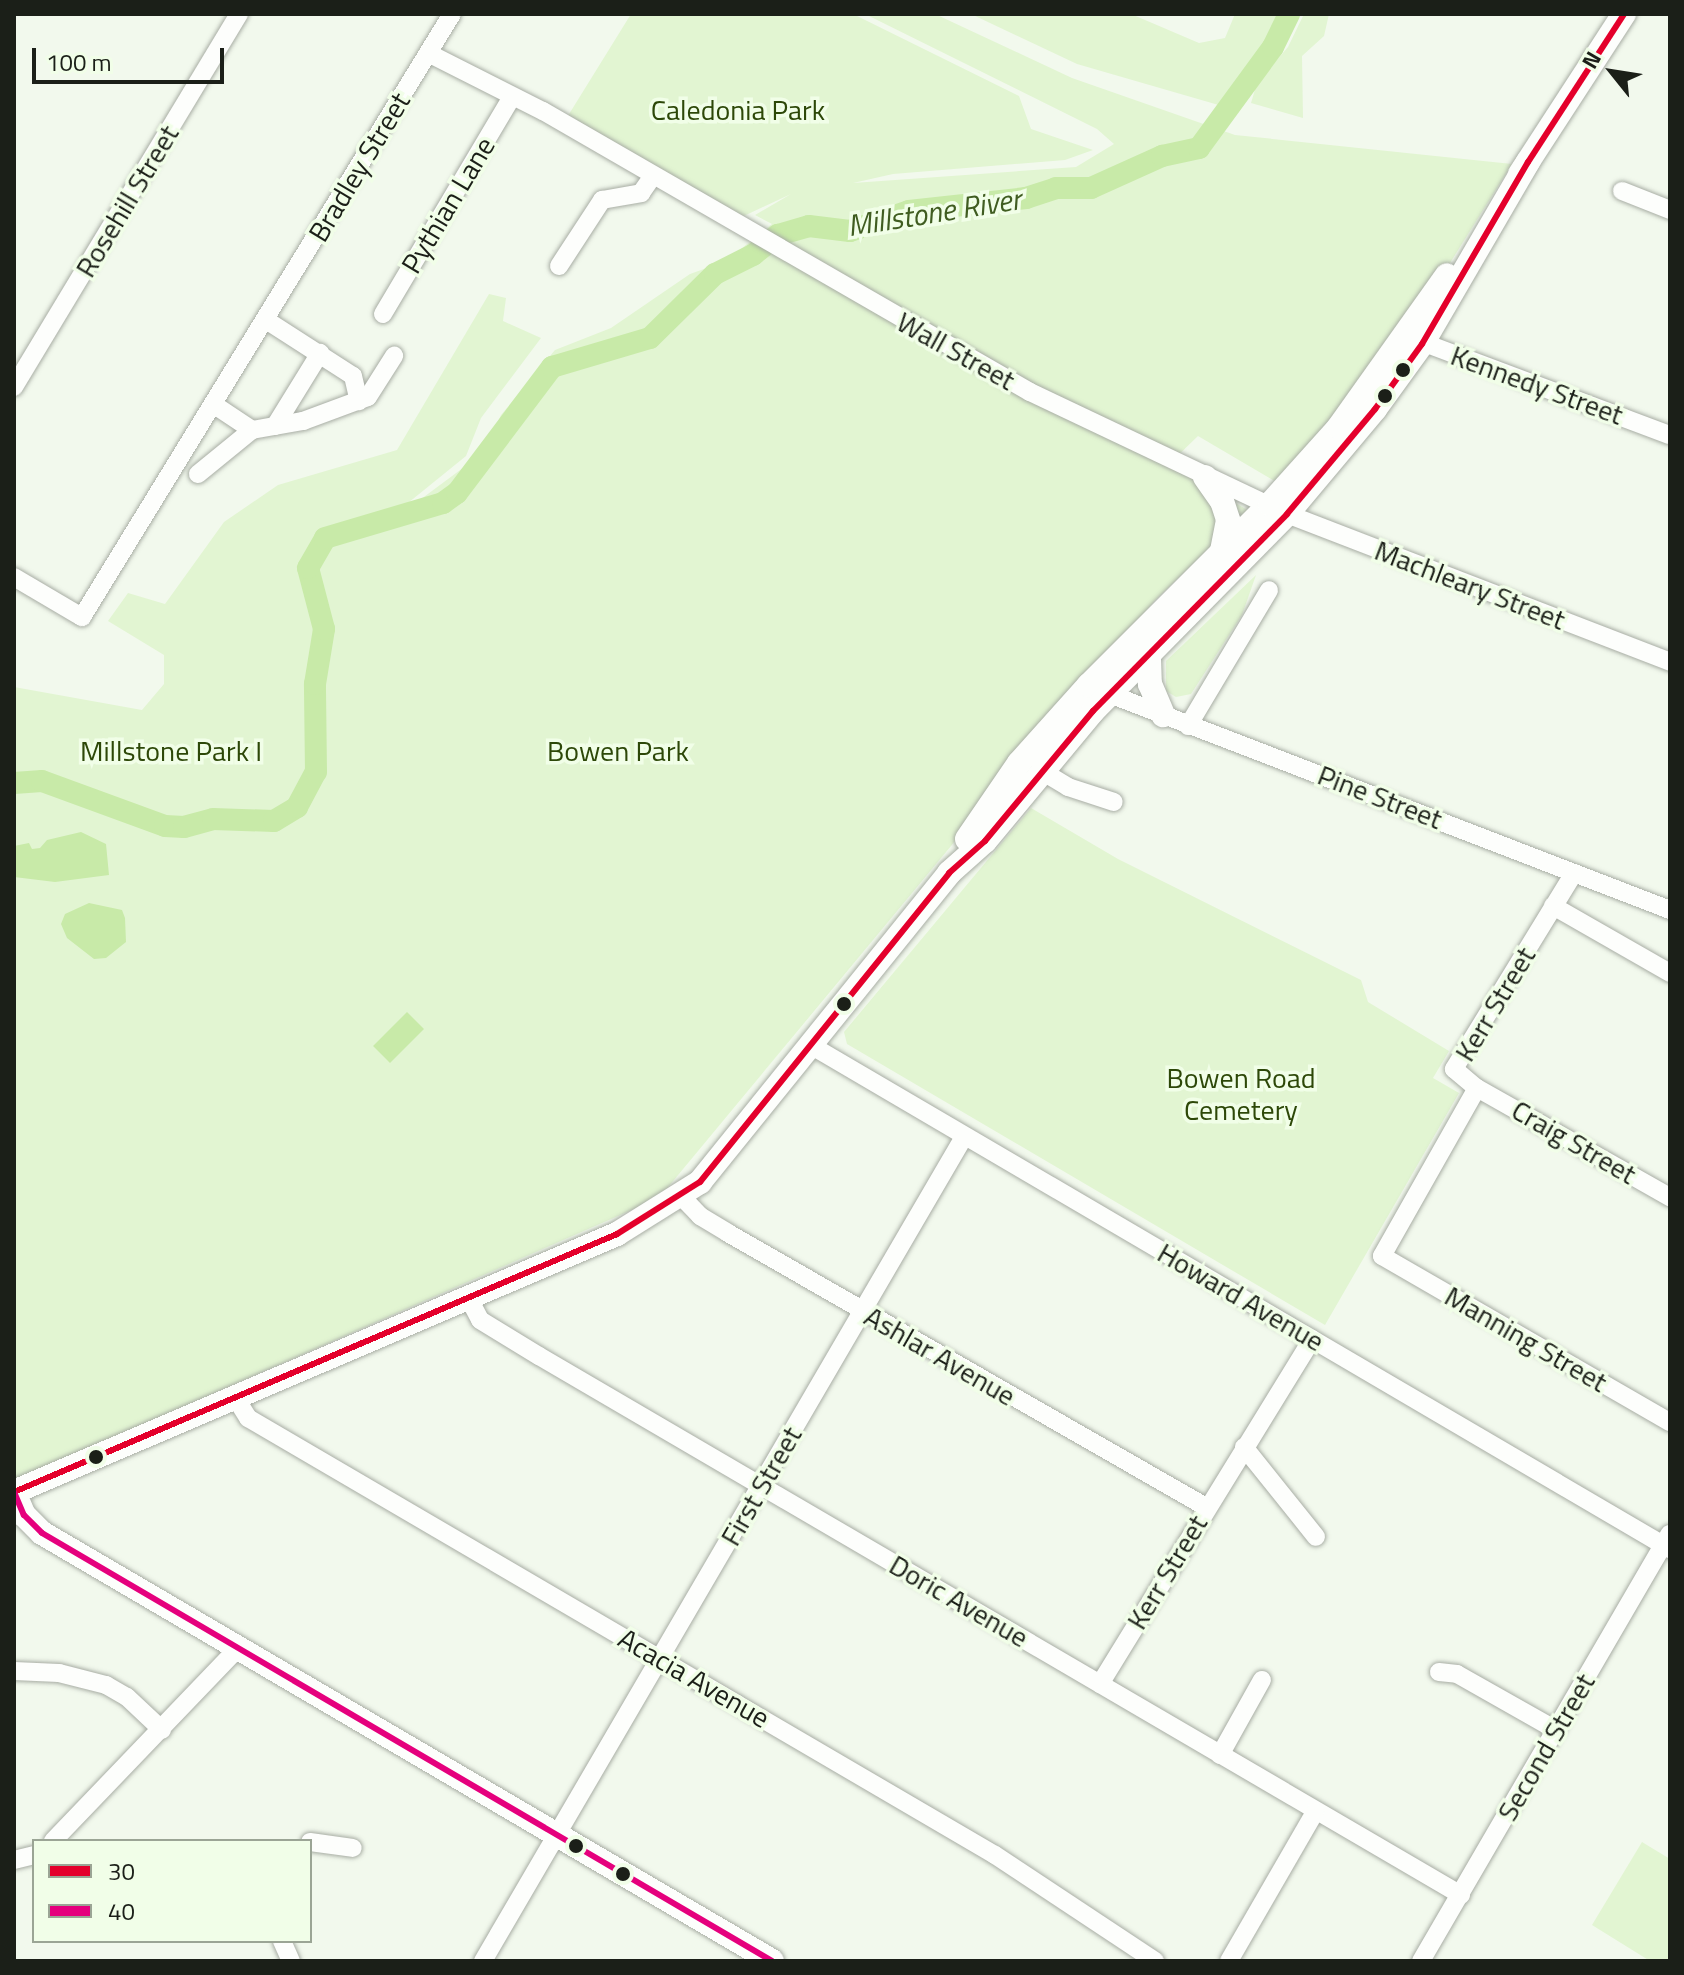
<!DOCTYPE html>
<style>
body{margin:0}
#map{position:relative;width:1684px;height:1975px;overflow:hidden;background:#f2f9ed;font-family:"Titillium Web",sans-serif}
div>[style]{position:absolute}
.green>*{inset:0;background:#e2f5d2}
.water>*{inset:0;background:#c8eaa8;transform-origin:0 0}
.river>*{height:22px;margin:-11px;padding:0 11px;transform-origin:11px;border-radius:11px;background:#c8eaa8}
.roads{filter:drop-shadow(0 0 2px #a8ada4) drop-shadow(0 0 2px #a8ada4)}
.minor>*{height:18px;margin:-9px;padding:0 9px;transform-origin:9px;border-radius:9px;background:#fdfefc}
.major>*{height:24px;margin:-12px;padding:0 12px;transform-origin:12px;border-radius:12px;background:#fdfefc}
.bus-1>*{height:6px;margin:-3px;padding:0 3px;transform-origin:3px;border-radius:3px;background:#e4002b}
.bus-2>*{height:6px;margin:-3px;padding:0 3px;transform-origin:3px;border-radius:3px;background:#e5007d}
.dots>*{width:22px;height:22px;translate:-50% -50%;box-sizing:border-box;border:4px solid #f1fee8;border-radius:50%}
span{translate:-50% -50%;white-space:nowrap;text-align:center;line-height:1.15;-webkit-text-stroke:7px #f1fee8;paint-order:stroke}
.park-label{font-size:28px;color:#2d4808}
.street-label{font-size:28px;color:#1b1f18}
.water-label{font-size:30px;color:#405d21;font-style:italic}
.frame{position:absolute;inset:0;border:16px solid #1b1f18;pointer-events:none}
.legend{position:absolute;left:32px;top:1839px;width:280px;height:104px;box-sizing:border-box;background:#f1fee8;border:2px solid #9ba595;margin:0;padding:10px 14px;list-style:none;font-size:24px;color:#1b1f18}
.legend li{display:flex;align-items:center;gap:16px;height:40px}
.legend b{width:40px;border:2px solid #9ba595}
.north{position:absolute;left:1572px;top:32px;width:80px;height:80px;-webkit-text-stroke:6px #f1fee8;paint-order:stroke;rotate:300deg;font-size:22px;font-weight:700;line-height:32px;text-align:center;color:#1b1f18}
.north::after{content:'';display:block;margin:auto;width:28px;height:36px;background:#1b1f18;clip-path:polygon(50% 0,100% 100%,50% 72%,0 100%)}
.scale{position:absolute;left:32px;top:48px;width:192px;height:36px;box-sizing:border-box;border:4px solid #1b1f18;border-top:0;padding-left:10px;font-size:24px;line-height:28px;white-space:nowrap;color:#1b1f18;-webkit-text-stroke:6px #f1fee8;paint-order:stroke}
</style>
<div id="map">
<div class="green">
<i style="clip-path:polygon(631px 14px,853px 14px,1019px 96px,1031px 129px,1093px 150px,1065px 160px,893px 174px,853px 183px,1076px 167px,1114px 144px,1097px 129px,865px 14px,935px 14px,1072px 78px,1235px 135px,1512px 164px,1361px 405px,1278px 483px,1198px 436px,1169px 464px,1249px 511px,1155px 600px,659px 1198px,14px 1481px,14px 687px,142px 710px,164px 684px,164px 655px,108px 621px,128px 593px,165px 604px,224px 522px,278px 485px,397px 450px,489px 294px,506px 298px,503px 321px,541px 338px,481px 418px,466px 456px,408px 503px,405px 511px,483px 453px,501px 415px,555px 350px,611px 328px,690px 274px,726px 261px,772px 224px,755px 215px,791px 194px,733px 221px,566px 119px)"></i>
<i style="clip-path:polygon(971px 14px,1131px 14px,1199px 43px,1225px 38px,1235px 14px,1282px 14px,1278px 29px,1222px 106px,1077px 64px)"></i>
<i style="clip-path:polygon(1304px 14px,1329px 14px,1324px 36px,1302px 56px,1303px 118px,1251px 103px,1257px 83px,1288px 47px)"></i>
<i style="clip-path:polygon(1256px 575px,1242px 615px,1191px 694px,1176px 697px,1166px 691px,1166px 661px)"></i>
<i style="clip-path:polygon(1031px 808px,1118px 859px,1361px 980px,1368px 1002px,1449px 1051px,1433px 1078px,1459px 1093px,1325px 1325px,847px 1044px,844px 1032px)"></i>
<i style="clip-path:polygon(1642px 1842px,1670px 1859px,1670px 1961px,1650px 1961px,1592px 1925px)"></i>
</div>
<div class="water">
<i style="clip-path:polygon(81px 832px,106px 844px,109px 875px,55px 882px,14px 877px,14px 846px,29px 843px,32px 849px,40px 848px,47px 840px)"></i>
<i style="clip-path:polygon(89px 903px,122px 910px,125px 918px,126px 942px,106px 958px,94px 959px,67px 938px,61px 924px,65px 914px)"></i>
<i style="left:407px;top:1012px;width:24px;height:48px;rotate:45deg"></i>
</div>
<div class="river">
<i style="left:14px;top:783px;width:28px;rotate:-4deg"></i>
<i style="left:42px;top:781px;width:131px;rotate:20.1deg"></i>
<i style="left:165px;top:826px;width:19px;rotate:3deg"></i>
<i style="left:184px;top:827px;width:30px;rotate:-15deg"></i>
<i style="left:213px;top:819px;width:61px;rotate:1.9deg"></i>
<i style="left:274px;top:821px;width:27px;rotate:-31deg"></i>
<i style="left:297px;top:807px;width:40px;rotate:-62deg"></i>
<i style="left:316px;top:772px;width:88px;rotate:-90.7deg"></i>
<i style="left:315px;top:684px;width:56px;rotate:-80.7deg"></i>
<i style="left:324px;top:629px;width:63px;rotate:-104.7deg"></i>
<i style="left:308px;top:568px;width:34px;rotate:-60deg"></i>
<i style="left:325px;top:538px;width:123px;rotate:-16.5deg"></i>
<i style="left:443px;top:503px;width:17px;rotate:-36deg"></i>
<i style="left:457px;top:493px;width:158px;rotate:-53deg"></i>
<i style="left:552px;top:367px;width:102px;rotate:-16.5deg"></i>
<i style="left:650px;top:338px;width:91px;rotate:-44.6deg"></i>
<i style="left:715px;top:274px;width:42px;rotate:-26.6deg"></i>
<i style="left:753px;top:255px;width:32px;rotate:-39deg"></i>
<i style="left:778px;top:235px;width:32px;rotate:-16deg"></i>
<i style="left:809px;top:226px;width:41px;rotate:7deg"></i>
<i style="left:850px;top:231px;width:62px;rotate:-18.7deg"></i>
<i style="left:909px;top:211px;width:118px;rotate:-6.3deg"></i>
<i style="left:1026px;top:198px;width:32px;rotate:-18deg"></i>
<i style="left:1056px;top:188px;width:35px"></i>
<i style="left:1091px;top:188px;width:78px;rotate:-24.3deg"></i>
<i style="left:1162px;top:156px;width:38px;rotate:-12deg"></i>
<i style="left:1199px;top:148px;width:125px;rotate:-53.8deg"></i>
<i style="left:1273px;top:47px;width:37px;rotate:-64deg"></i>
</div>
<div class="roads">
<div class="minor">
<i style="left:428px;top:53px;width:129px;rotate:26.8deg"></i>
<i style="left:543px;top:111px;width:562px;rotate:29.99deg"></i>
<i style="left:1030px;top:392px;width:284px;rotate:25.4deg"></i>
<i style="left:1287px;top:514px;width:411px;rotate:21.1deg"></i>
<i style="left:1622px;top:191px;width:52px;rotate:21.6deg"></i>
<i style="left:559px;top:266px;width:79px;rotate:-56.9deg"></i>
<i style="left:602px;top:200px;width:40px;rotate:-10deg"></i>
<i style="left:641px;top:193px;width:19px;rotate:-55deg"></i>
<i style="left:383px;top:314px;width:252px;rotate:-59.3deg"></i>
<i style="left:266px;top:320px;width:103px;rotate:32.8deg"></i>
<i style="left:353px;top:376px;width:26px;rotate:77deg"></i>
<i style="left:1414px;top:339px;width:273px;rotate:20.6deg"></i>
<i style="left:14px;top:387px;width:436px;rotate:-58.9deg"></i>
<i style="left:213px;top:404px;width:47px;rotate:33.7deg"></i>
<i style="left:275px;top:426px;width:86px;rotate:-58.3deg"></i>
<i style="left:198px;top:474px;width:70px;rotate:-39.2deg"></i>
<i style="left:252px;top:430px;width:52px;rotate:-10deg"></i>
<i style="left:303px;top:421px;width:69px;rotate:-20.3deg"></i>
<i style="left:368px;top:397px;width:49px;rotate:-57.6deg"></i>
<i style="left:14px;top:577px;width:79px;rotate:30.5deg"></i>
<i style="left:82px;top:617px;width:707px;rotate:-58.47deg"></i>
<i style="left:1099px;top:690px;width:612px;rotate:21.07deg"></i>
<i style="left:1188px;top:726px;width:158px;rotate:-59.2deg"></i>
<i style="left:1040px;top:770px;width:33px;rotate:31deg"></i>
<i style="left:1068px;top:787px;width:48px;rotate:18.1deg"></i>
<i style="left:1574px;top:873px;width:230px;rotate:121.5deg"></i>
<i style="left:1454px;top:1069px;width:30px;rotate:40deg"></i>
<i style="left:1477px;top:1088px;width:222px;rotate:29.5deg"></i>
<i style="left:1553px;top:906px;width:135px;rotate:29.8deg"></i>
<i style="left:812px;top:1046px;width:995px;rotate:30.38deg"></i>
<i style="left:1477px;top:1088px;width:193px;rotate:119.5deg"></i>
<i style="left:1382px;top:1256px;width:332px;rotate:30deg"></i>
<i style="left:681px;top:1196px;width:28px;rotate:46deg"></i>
<i style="left:700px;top:1216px;width:33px;rotate:31deg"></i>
<i style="left:728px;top:1233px;width:551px;rotate:29.82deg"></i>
<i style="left:468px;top:1297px;width:26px;rotate:62deg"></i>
<i style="left:480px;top:1320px;width:69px;rotate:31.4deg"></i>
<i style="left:539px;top:1356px;width:1068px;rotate:30.31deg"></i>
<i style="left:235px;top:1397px;width:25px;rotate:58deg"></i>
<i style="left:248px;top:1418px;width:865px;rotate:30.33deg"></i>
<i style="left:995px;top:1855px;width:192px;rotate:33.5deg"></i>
<i style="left:1244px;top:1447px;width:115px;rotate:51.3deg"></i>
<i style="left:14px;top:1671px;width:45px;rotate:2.5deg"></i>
<i style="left:59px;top:1673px;width:49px;rotate:14.3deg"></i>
<i style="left:106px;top:1685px;width:24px;rotate:30deg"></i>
<i style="left:127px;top:1697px;width:48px;rotate:43.3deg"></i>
<i style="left:1439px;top:1672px;width:18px;rotate:6deg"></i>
<i style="left:1457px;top:1674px;width:114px;rotate:29.5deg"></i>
<i style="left:1100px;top:1684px;width:405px;rotate:-58.4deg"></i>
<i style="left:1220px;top:1755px;width:86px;rotate:-60.8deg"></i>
<i style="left:53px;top:1841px;width:266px;rotate:-46.2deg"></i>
<i style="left:310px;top:1842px;width:43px;rotate:7.9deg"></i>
<i style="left:14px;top:1860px;width:21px;rotate:-14deg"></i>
<i style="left:282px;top:1941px;width:22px;rotate:66deg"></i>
<i style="left:483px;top:1961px;width:954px;rotate:-59.73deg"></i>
<i style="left:1229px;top:1961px;width:172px;rotate:-60deg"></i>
<i style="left:1421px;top:1961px;width:494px;rotate:-59.8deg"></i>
</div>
<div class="major">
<i style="left:1520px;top:174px;width:191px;rotate:-57deg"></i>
<i style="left:1205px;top:477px;width:29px;rotate:55deg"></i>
<i style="left:1222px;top:501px;width:20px;rotate:72deg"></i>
<i style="left:1228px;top:520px;width:33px;rotate:101deg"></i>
<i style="left:1149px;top:659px;width:25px;rotate:88deg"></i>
<i style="left:1150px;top:684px;width:34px;rotate:67deg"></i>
<i style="left:967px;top:839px;width:92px;rotate:-55.6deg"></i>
<i style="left:1019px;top:763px;width:105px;rotate:-48.1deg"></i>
<i style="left:1089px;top:685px;width:256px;rotate:-45deg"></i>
<i style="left:1270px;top:504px;width:103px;rotate:-48.1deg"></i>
<i style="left:1339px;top:427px;width:186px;rotate:-54.6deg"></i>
<i style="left:14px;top:1492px;width:656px;rotate:-23.16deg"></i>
<i style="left:617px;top:1234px;width:98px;rotate:-32.1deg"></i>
<i style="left:700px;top:1182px;width:397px;rotate:-51.1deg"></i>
<i style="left:949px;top:873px;width:48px;rotate:-41.6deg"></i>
<i style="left:985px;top:841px;width:169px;rotate:-50.3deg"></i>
<i style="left:1093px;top:711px;width:276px;rotate:-45.4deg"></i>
<i style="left:1287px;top:514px;width:137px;rotate:-50deg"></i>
<i style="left:1375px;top:409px;width:80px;rotate:-54.1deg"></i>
<i style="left:1422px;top:344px;width:211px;rotate:-59.8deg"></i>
<i style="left:14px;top:1492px;width:25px;rotate:67deg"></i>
<i style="left:24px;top:1515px;width:25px;rotate:45deg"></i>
<i style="left:42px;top:1533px;width:846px;rotate:30.38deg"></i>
</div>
</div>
<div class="bus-1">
<i style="left:14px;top:1492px;width:656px;rotate:-23.16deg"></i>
<i style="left:617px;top:1234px;width:98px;rotate:-32.1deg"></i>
<i style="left:700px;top:1182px;width:397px;rotate:-51.1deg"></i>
<i style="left:949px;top:873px;width:48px;rotate:-41.6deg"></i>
<i style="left:985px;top:841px;width:169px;rotate:-50.3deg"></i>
<i style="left:1093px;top:711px;width:276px;rotate:-45.4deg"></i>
<i style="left:1287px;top:514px;width:137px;rotate:-50deg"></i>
<i style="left:1375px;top:409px;width:80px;rotate:-54.1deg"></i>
<i style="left:1422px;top:344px;width:211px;rotate:-59.8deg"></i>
<i style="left:1528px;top:162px;width:176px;rotate:-57deg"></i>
</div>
<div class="bus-2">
<i style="left:14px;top:1492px;width:25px;rotate:67deg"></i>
<i style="left:24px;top:1515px;width:25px;rotate:45deg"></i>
<i style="left:42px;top:1533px;width:846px;rotate:30.38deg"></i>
</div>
<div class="dots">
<i style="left:1403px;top:370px;background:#1b1f18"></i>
<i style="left:1385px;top:396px;background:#1b1f18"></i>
<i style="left:844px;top:1004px;background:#1b1f18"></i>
<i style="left:96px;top:1457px;background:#1b1f18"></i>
<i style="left:576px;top:1846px;background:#1b1f18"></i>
<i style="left:623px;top:1874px;background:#1b1f18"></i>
</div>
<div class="park-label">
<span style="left:738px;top:110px">Caledonia Park</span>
<span style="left:171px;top:751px">Millstone Park I</span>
<span style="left:618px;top:751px">Bowen Park</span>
<span style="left:1241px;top:1094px">Bowen Road<br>Cemetery</span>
</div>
<div class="street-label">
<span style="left:359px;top:167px;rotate:-59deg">Bradley Street</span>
<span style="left:127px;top:201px;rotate:-59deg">Rosehill Street</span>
<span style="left:448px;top:205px;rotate:-59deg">Pythian Lane</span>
<span style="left:956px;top:351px;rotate:29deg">Wall Street</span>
<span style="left:1537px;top:385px;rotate:20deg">Kennedy Street</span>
<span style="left:1470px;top:585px;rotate:21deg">Machleary Street</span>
<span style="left:1380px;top:797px;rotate:21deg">Pine Street</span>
<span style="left:1495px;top:1004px;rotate:-59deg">Kerr Street</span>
<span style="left:1574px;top:1142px;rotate:30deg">Craig Street</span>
<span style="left:1241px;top:1297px;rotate:30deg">Howard Avenue</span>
<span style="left:1526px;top:1339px;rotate:30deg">Manning Street</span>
<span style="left:940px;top:1356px;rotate:30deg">Ashlar Avenue</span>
<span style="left:761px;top:1486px;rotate:-60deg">First Street</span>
<span style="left:1167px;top:1572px;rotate:-59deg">Kerr Street</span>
<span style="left:959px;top:1601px;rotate:30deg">Doric Avenue</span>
<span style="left:694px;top:1678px;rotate:30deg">Acacia Avenue</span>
<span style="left:1546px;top:1747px;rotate:-60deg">Second Street</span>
</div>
<div class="water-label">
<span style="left:934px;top:212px;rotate:-9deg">Millstone River</span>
</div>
<div class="frame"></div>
<ul class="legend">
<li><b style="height:10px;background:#e4002b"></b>30</li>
<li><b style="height:10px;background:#e5007d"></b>40</li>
</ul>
<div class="north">N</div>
<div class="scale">100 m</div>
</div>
